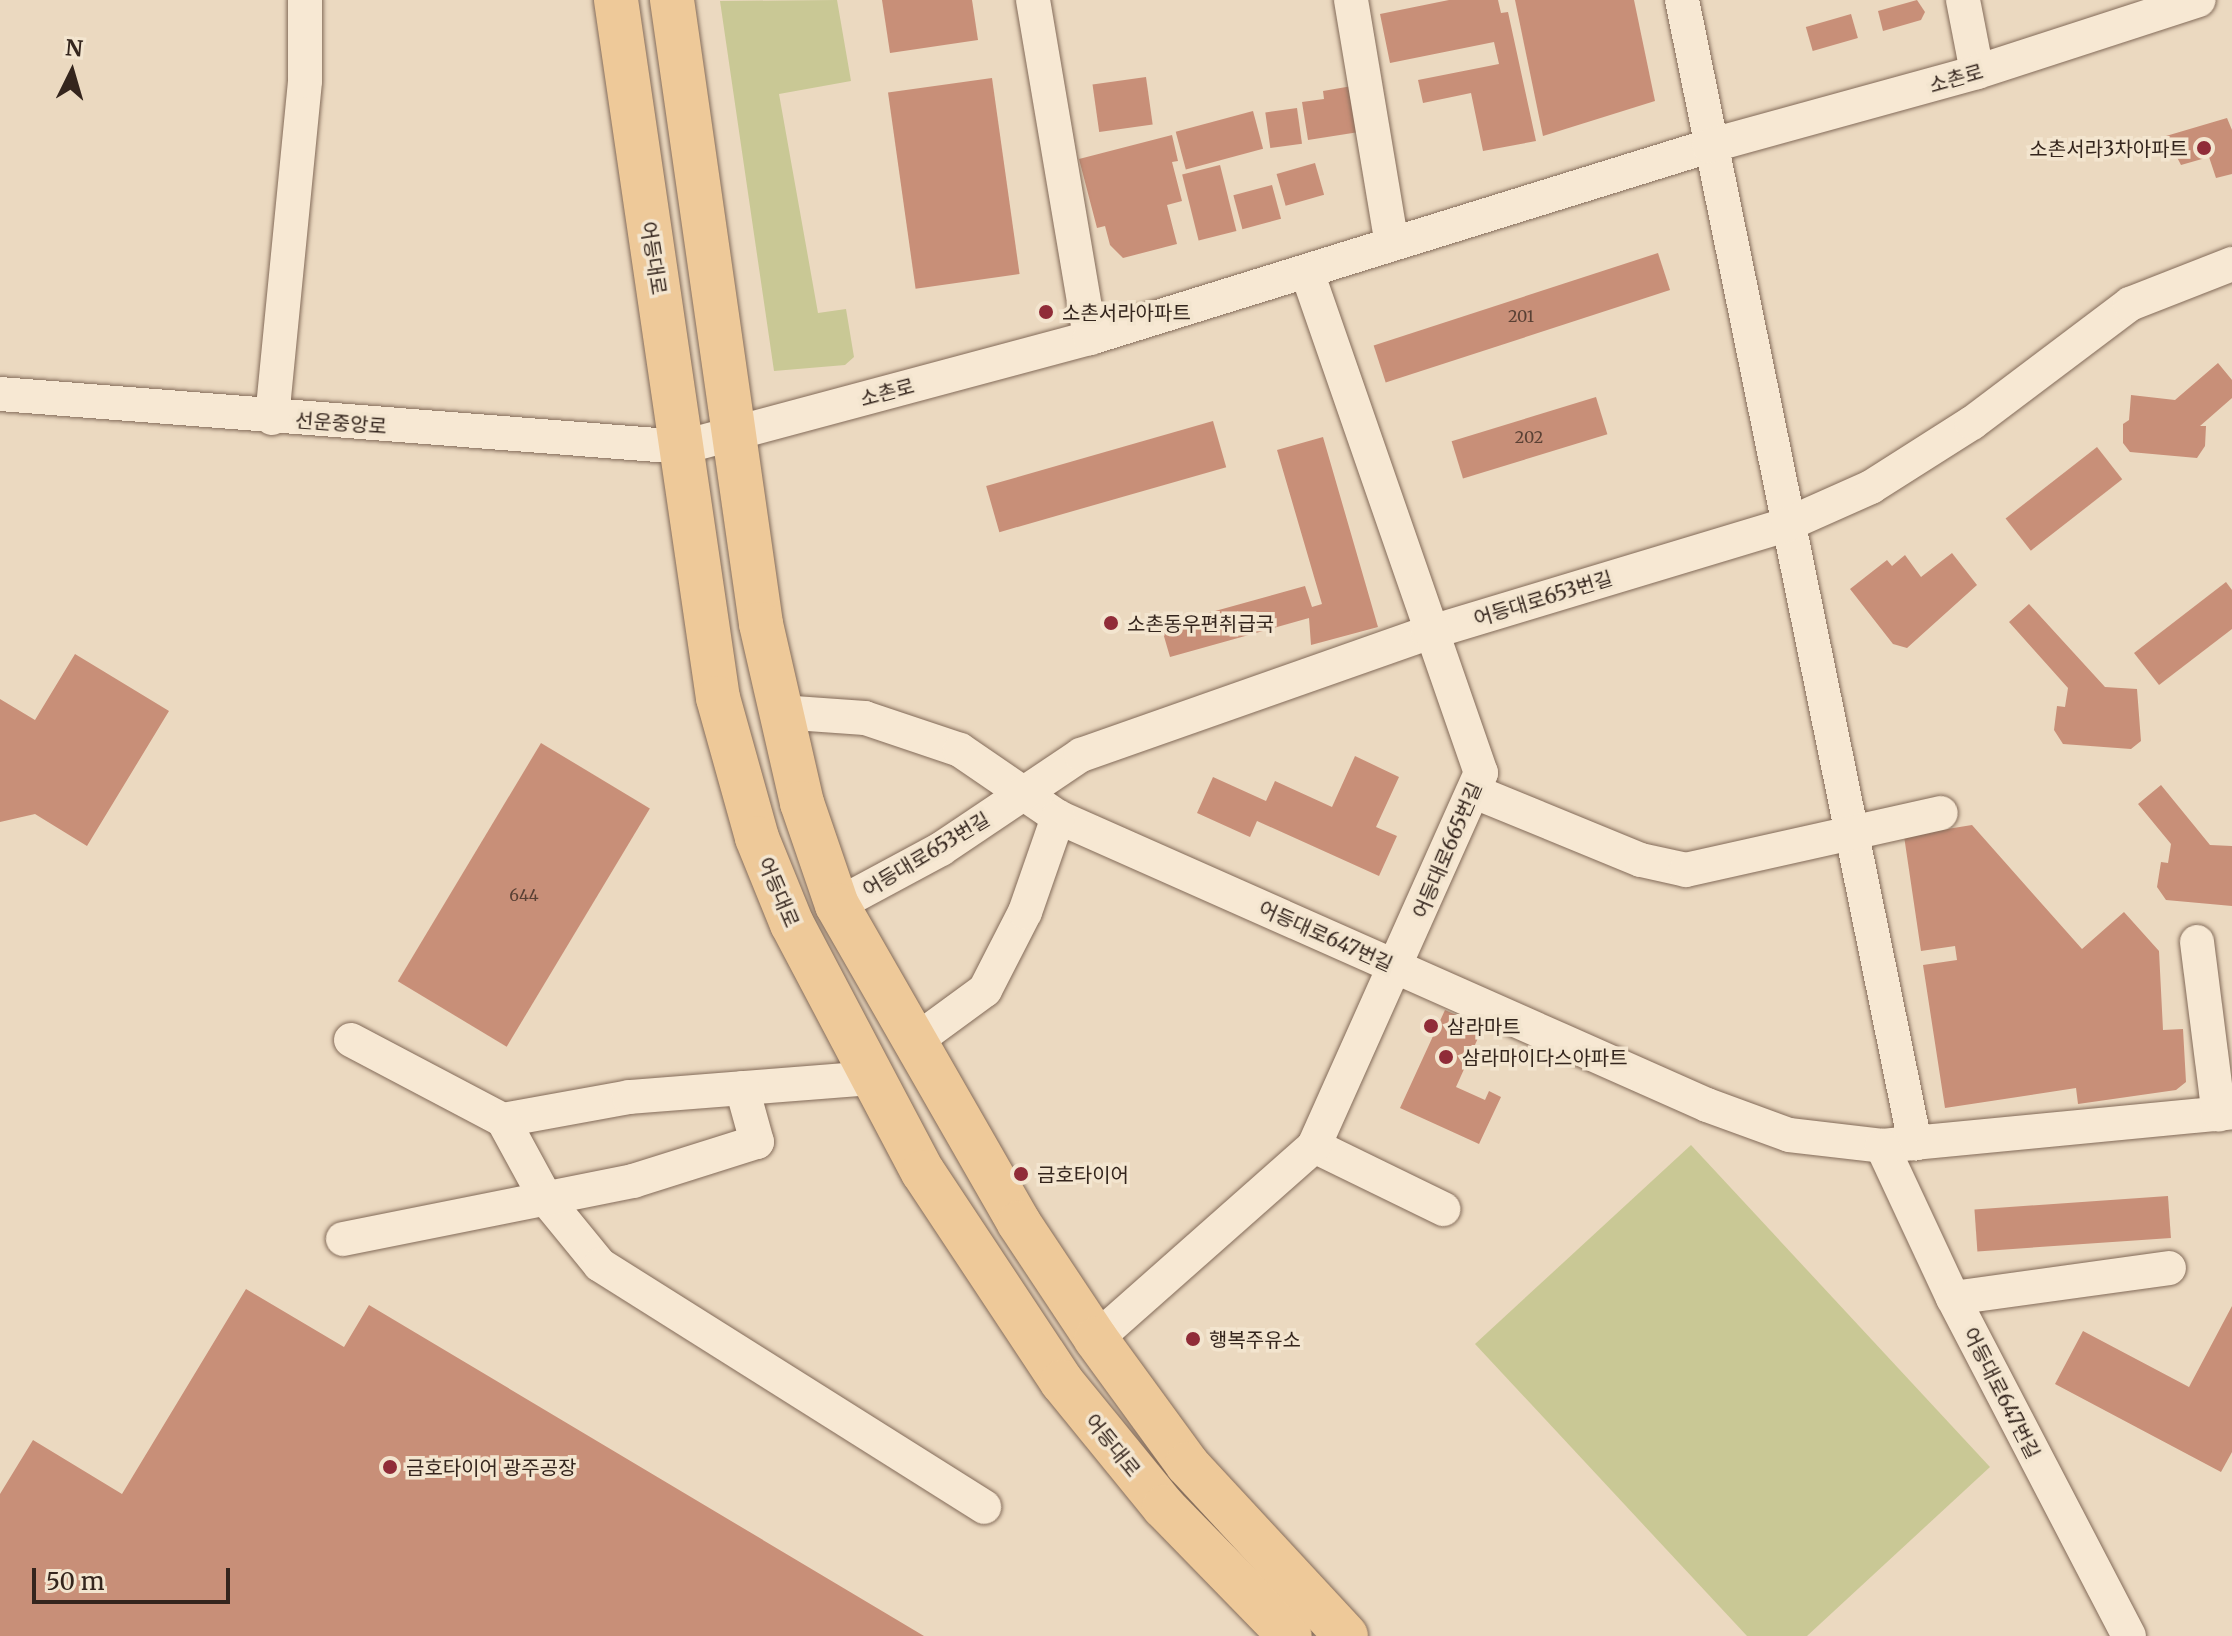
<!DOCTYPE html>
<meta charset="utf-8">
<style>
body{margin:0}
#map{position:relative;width:2232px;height:1636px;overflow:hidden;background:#ebd9c0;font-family:Merriweather,"Noto Sans KR",serif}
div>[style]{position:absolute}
.green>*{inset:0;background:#c9c895}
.building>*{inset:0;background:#c88f78;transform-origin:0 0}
.roads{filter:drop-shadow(0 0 2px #836b59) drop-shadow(0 0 2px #836b59)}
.minor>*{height:34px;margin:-17px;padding:0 17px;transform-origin:17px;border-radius:17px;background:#f7e8d3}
.major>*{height:44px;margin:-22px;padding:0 22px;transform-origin:22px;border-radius:22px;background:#eec999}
.dots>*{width:22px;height:22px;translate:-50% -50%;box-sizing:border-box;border:4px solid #f3e5cf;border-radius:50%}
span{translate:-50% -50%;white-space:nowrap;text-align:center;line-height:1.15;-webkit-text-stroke:7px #f3e5cf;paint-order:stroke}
.number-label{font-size:16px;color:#594034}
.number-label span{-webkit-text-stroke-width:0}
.street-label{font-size:20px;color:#34251d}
.poi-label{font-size:20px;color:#34251d}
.right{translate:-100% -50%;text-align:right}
.left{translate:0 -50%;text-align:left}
.north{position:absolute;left:32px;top:32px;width:80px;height:80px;-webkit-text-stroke:6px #f3e5cf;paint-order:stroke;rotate:5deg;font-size:22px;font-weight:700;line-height:32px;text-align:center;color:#34251d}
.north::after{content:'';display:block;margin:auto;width:28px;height:36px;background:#34251d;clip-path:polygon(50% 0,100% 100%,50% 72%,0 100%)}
.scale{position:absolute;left:32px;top:1568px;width:198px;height:36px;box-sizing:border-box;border:4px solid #34251d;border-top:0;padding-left:10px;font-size:24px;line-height:28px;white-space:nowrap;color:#34251d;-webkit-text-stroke:6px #f3e5cf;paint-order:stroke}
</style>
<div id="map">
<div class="green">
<i style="clip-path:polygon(837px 0,851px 81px,779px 94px,818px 313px,846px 309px,854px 357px,845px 365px,774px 371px,720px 1px)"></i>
<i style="clip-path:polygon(1691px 1145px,1990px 1467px,1807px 1636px,1747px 1636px,1475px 1344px)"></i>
</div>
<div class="building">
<i style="clip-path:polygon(882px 0,972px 0,978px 40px,890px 53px)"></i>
<i style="clip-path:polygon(1449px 0,1498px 0,1501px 13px,1508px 12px,1536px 141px,1483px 151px,1471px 93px,1423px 103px,1418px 80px,1499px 64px,1494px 42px,1390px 63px,1380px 14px)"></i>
<i style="clip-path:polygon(1515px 0,1634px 0,1655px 101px,1543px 136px)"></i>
<i style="clip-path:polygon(1917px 0,1925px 12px,1921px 20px,1883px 31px,1878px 11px)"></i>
<i style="left:1851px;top:14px;width:25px;height:47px;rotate:74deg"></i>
<i style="left:1146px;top:77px;width:48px;height:54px;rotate:82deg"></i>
<i style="left:992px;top:78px;width:198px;height:105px;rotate:82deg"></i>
<i style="clip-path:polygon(1352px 86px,1359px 132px,1308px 140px,1302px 102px,1324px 99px,1323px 91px)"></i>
<i style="left:1297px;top:108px;width:36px;height:32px;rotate:82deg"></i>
<i style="left:1253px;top:111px;width:39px;height:80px;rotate:75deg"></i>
<i style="clip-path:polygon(2227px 118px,2232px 130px,2232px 174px,2216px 178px,2209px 157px,2181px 165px,2166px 136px)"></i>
<i style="clip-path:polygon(1172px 135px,1178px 161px,1172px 162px,1182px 201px,1167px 205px,1177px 244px,1123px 258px,1110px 245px,1105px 226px,1097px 228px,1079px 159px)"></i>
<i style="left:1315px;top:163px;width:33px;height:40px;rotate:74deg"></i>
<i style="left:1220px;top:165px;width:68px;height:39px;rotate:76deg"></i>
<i style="left:1272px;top:185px;width:35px;height:40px;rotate:75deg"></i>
<i style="left:1658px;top:253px;width:39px;height:299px;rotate:72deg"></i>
<i style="clip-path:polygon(2218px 363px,2232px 380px,2232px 398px,2200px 426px,2206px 426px,2205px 446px,2197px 458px,2130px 452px,2123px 443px,2123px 424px,2129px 420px,2131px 395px,2175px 400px)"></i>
<i style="left:1596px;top:397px;width:39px;height:151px;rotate:73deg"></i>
<i style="left:1213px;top:421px;width:48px;height:236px;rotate:74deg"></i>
<i style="clip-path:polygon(1323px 437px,1378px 627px,1311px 645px,1309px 618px,1170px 657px,1161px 626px,1305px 586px,1312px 607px,1322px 604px,1277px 450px)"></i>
<i style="left:2097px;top:447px;width:41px;height:116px;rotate:52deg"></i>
<i style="clip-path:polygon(1952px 553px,1977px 585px,1907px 648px,1893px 644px,1850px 589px,1887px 560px,1892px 566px,1905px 555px,1921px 577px)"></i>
<i style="clip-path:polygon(2226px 582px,2232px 590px,2232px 629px,2159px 685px,2134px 653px)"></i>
<i style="clip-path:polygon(2029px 604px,2105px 687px,2137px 689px,2141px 741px,2131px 749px,2063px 744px,2054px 730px,2057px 706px,2065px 707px,2068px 688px,2009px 622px)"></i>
<i style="clip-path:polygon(75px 654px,169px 711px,87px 846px,35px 814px,0 822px,0 699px,35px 720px)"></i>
<i style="left:541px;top:743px;width:127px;height:278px;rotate:31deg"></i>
<i style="clip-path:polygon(1355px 756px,1399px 777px,1376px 827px,1397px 836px,1379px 876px,1257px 821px,1250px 837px,1197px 813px,1213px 777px,1266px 801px,1275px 781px,1332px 807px)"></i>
<i style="clip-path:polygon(2161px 785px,2210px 845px,2232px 846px,2232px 906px,2166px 900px,2157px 887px,2161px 862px,2168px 863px,2171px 844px,2138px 804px)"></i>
<i style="clip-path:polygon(1972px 825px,2082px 949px,2124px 912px,2159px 951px,2163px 1030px,2183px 1029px,2186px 1082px,2176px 1090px,2078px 1104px,2076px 1088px,1945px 1108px,1923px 965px,1957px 960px,1955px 946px,1921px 951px,1904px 836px)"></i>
<i style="clip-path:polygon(1445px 1010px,1483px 1027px,1456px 1087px,1485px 1100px,1489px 1091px,1501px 1097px,1479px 1144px,1400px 1108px)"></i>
<i style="left:2168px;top:1196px;width:42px;height:194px;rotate:86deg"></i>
<i style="clip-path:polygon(246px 1289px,344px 1347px,369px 1305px,924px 1636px,0 1636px,0 1494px,33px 1440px,122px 1494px)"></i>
<i style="clip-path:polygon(2232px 1306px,2232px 1452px,2221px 1472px,2055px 1384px,2083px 1331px,2189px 1387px)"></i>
</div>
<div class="roads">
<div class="minor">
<i style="left:1033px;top:0;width:343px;rotate:80.4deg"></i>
<i style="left:1351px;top:0;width:247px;rotate:80.5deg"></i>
<i style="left:1682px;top:0;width:1167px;rotate:78.48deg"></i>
<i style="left:1963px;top:0;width:73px;rotate:79deg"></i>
<i style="left:0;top:394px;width:685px;rotate:4.44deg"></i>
<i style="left:683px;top:447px;width:421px;rotate:-15deg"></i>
<i style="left:1090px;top:338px;width:648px;rotate:-17.23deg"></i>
<i style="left:1709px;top:146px;width:278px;rotate:-15.4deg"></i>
<i style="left:1977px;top:72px;width:233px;rotate:-18deg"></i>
<i style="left:272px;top:418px;width:339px;rotate:-84.4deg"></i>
<i style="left:305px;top:81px;width:81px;rotate:-90deg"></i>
<i style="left:780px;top:712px;width:85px;rotate:4deg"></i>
<i style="left:865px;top:718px;width:100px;rotate:18.6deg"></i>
<i style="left:960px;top:750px;width:119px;rotate:34.4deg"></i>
<i style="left:1058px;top:817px;width:710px;rotate:23.93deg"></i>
<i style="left:1707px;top:1105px;width:87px;rotate:20.1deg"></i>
<i style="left:1789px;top:1135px;width:94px;rotate:6.7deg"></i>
<i style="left:1882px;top:1146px;width:352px;rotate:-5.5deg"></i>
<i style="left:1475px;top:792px;width:179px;rotate:22.3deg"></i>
<i style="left:1641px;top:860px;width:46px;rotate:12.5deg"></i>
<i style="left:1686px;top:870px;width:261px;rotate:-12.6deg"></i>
<i style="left:837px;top:905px;width:118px;rotate:-28.3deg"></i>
<i style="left:941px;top:849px;width:169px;rotate:-33.9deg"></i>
<i style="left:1081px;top:755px;width:368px;rotate:-19.4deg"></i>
<i style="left:1428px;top:633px;width:376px;rotate:-16.8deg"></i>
<i style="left:1788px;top:524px;width:91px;rotate:-24deg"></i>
<i style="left:1871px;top:487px;width:120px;rotate:-32.4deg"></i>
<i style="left:1972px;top:423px;width:198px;rotate:-37deg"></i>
<i style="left:2130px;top:304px;width:110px;rotate:-21.4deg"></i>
<i style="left:2197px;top:942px;width:174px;rotate:82.8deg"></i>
<i style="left:351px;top:1040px;width:172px;rotate:27.8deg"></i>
<i style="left:503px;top:1120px;width:128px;rotate:-10.3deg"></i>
<i style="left:629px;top:1097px;width:242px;rotate:-4.5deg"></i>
<i style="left:914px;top:1042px;width:88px;rotate:-36.2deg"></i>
<i style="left:985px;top:990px;width:88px;rotate:-62.9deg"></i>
<i style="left:1025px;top:912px;width:101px;rotate:-70.8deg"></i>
<i style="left:503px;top:1120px;width:90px;rotate:61.4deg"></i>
<i style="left:546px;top:1199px;width:85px;rotate:50.7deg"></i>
<i style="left:600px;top:1265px;width:454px;rotate:32.2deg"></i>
<i style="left:1314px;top:1146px;width:144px;rotate:26deg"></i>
<i style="left:1882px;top:1146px;width:168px;rotate:65deg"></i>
<i style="left:1953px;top:1298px;width:381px;rotate:62.5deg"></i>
<i style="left:343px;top:1239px;width:296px;rotate:-11.3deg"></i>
<i style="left:633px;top:1181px;width:130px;rotate:-17.5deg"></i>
<i style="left:757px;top:1142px;width:56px;rotate:-105.5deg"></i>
<i style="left:1953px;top:1298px;width:218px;rotate:-7.9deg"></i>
<i style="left:1096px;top:1339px;width:291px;rotate:-41.5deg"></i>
<i style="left:1314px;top:1146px;width:409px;rotate:-65.9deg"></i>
<i style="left:1481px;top:773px;width:530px;rotate:-109.15deg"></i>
</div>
<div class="major">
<i style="left:616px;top:0;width:705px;rotate:81.69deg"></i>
<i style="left:718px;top:698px;width:145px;rotate:74.4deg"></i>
<i style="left:757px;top:838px;width:93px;rotate:67.9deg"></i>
<i style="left:792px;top:924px;width:280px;rotate:62.2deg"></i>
<i style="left:923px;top:1172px;width:252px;rotate:56.5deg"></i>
<i style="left:1062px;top:1382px;width:161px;rotate:50.8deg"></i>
<i style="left:1164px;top:1507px;width:180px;rotate:45.7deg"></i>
<i style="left:672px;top:0;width:630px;rotate:81.88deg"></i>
<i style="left:761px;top:624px;width:184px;rotate:77.1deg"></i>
<i style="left:802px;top:803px;width:108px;rotate:71.1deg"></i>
<i style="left:837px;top:905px;width:366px;rotate:60.2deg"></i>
<i style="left:1019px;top:1223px;width:139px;rotate:56.4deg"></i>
<i style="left:1096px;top:1339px;width:155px;rotate:53.9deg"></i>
<i style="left:1187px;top:1464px;width:234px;rotate:47.2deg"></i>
</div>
</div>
<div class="dots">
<i style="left:2204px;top:148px;background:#902c38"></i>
<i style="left:1046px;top:312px;background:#902c38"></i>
<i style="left:1111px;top:623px;background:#902c38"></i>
<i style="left:1431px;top:1026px;background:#902c38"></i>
<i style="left:1446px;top:1057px;background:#902c38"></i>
<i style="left:1021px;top:1174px;background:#902c38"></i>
<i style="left:1193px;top:1339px;background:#902c38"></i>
<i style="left:390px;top:1467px;background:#902c38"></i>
</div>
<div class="number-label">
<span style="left:1521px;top:316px">201</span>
<span style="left:1529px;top:437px">202</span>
<span style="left:524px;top:895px">644</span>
</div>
<div class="street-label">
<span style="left:1956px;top:78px;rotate:-16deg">소촌로</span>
<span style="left:654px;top:258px;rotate:81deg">어등대로</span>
<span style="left:887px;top:392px;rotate:-15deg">소촌로</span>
<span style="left:341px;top:423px;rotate:4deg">선운중앙로</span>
<span style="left:1543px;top:598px;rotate:-17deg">어등대로653번길</span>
<span style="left:1447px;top:850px;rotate:-67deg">어등대로665번길</span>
<span style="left:926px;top:854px;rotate:-31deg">어등대로653번길</span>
<span style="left:779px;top:892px;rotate:67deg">어등대로</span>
<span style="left:1326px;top:936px;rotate:24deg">어등대로647번길</span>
<span style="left:2002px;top:1393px;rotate:63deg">어등대로647번길</span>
<span style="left:1113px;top:1445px;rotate:51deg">어등대로</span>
</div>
<div class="poi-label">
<span class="right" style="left:2188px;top:148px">소촌서라3차아파트</span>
<span class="left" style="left:1062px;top:312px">소촌서라아파트</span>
<span class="left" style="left:1127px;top:623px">소촌동우편취급국</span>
<span class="left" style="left:1447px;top:1026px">삼라마트</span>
<span class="left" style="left:1462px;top:1057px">삼라마이다스아파트</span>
<span class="left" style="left:1037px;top:1174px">금호타이어</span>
<span class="left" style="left:1209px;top:1339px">행복주유소</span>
<span class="left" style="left:406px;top:1467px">금호타이어 광주공장</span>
</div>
<div class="north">N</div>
<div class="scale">50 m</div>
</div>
